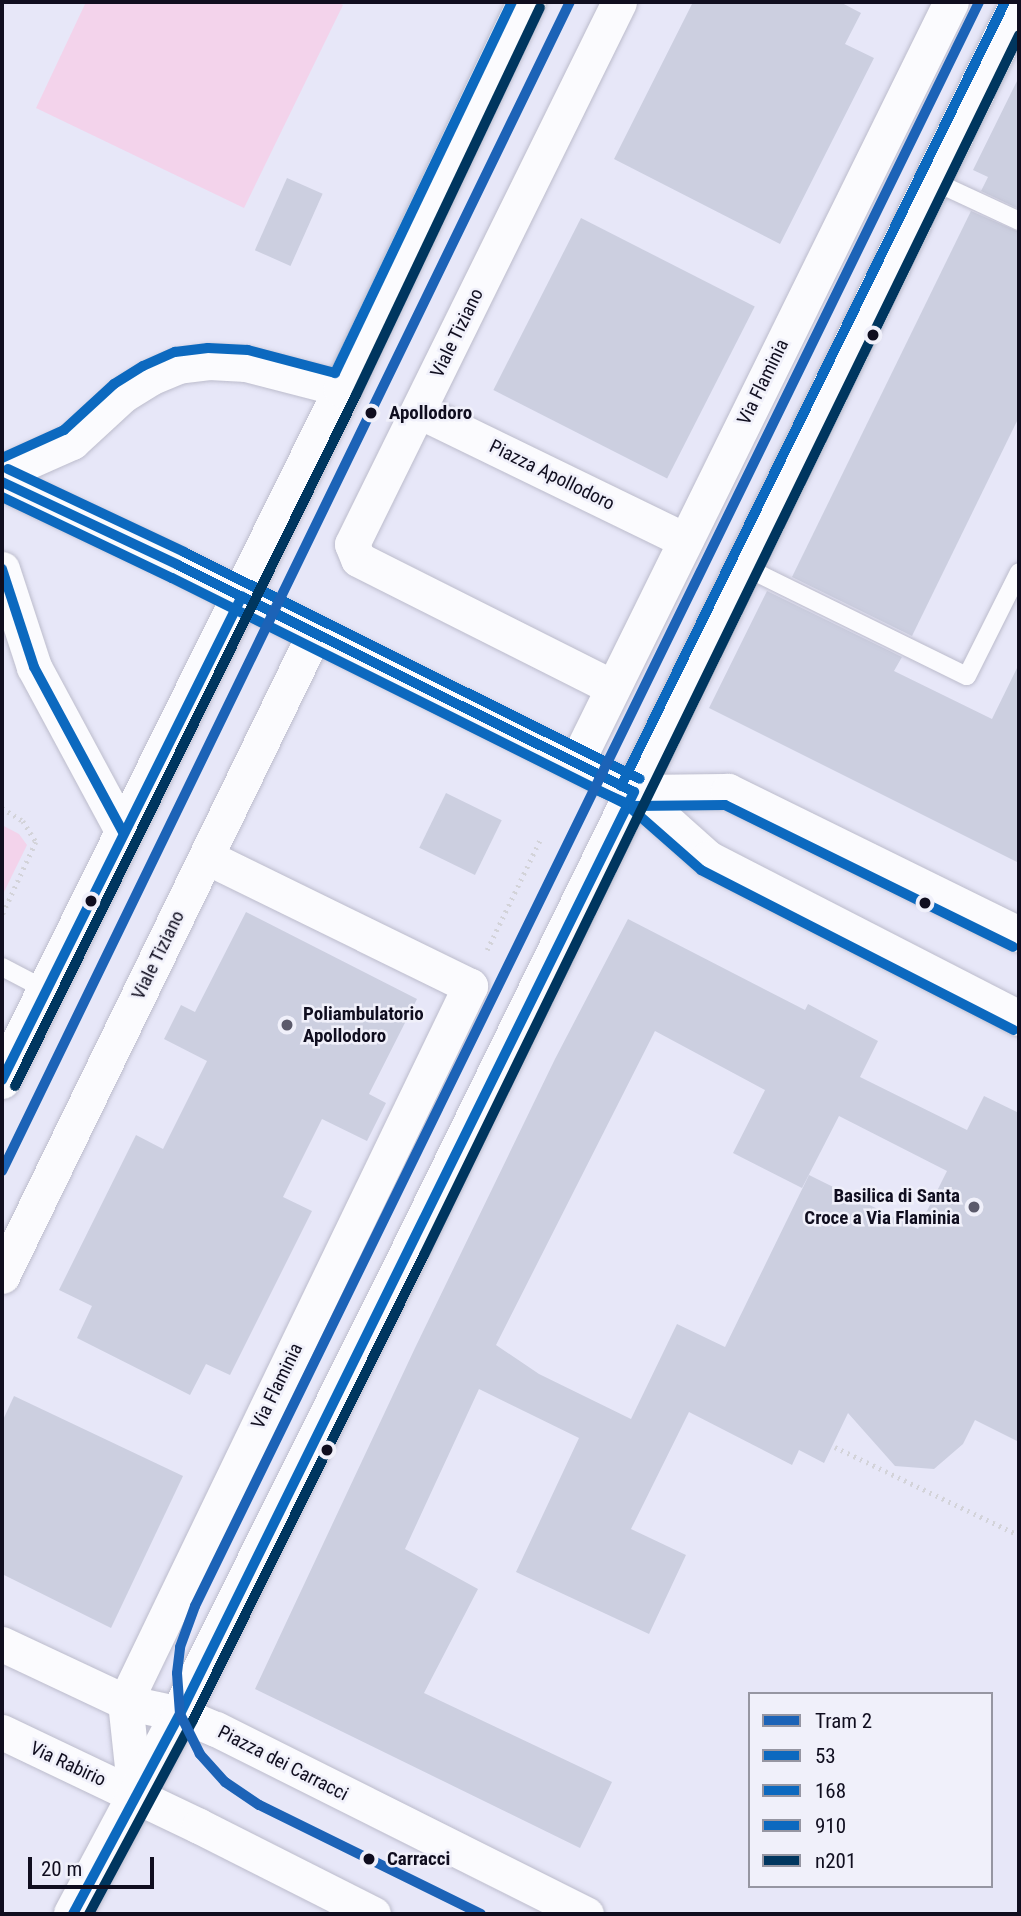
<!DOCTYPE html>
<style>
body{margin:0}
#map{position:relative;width:1021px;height:1916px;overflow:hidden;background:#e7e7f8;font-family:"Roboto Condensed",sans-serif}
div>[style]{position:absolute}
.green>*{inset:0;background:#f3d3eb}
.building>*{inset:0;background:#cccfe0;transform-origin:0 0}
.path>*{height:4.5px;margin-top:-2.25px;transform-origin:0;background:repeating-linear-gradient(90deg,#d3d3d9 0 2px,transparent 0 7px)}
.roads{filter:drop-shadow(0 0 2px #bcbccc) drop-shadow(0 0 2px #bcbccc)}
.service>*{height:18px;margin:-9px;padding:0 9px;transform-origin:9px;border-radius:9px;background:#fbfbfe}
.minor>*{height:35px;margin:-17.5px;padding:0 17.5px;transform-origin:17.5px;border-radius:17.5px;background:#fbfbfe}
.tertiary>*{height:38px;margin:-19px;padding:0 19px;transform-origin:19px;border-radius:19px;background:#fbfbfe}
.bus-1>*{height:10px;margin:-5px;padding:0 5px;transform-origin:5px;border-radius:5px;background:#0c69bf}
.bus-2>*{height:10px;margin:-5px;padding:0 5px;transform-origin:5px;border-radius:5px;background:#0c69bf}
.bus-3>*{height:10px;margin:-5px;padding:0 5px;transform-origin:5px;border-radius:5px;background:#0c69bf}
.bus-4>*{height:10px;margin:-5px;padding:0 5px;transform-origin:5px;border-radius:5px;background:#00365f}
.tram-1>*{height:10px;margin:-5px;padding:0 5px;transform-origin:5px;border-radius:5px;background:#1c63b7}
.dots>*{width:19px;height:19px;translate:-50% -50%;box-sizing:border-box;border:4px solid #f0f0fa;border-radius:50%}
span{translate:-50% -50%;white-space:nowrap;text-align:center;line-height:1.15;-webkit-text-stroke:5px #f0f0fa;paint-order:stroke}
.street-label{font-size:19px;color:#100e1f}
.stop-label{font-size:19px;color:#100e1f;font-weight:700}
.left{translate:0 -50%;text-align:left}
.poi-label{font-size:19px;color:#100e1f;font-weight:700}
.right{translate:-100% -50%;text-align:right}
.frame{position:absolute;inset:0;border:4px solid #100e1f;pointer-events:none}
.legend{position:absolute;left:748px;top:1692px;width:245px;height:196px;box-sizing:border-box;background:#f0f0fa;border:2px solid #9696a2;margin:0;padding:9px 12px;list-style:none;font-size:21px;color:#100e1f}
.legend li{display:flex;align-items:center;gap:14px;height:35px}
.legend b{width:35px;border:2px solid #9696a2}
.scale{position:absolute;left:28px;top:1857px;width:126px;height:32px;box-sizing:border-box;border:4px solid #100e1f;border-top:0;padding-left:9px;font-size:21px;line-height:24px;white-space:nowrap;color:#100e1f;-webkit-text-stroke:5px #f0f0fa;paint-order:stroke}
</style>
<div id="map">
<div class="green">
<i style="clip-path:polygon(86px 2px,337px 2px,343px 5px,244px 208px,36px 108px)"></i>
<i style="clip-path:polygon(2px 825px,19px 834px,27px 845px,4px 892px)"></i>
</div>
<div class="building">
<i style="clip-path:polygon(693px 2px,840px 2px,861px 13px,845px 44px,874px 58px,780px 244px,614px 159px)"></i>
<i style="clip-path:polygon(1019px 77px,1019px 209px,981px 191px,988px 177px,973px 170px)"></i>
<i style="left:287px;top:178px;width:39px;height:79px;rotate:24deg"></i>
<i style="clip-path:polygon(971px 211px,1019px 232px,1019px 417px,912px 636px,792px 577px)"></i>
<i style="left:581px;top:218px;width:195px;height:193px;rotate:27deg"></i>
<i style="clip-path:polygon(767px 591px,902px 657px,894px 671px,992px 719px,1019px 664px,1019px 863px,709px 708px)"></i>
<i style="left:446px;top:793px;width:62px;height:61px;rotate:26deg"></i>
<i style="clip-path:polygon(246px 912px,417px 999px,369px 1094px,386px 1103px,367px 1141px,322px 1119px,283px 1197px,312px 1211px,230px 1375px,206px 1364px,190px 1395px,77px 1338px,92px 1306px,59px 1290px,136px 1135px,163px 1149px,207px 1061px,164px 1039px,181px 1005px,195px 1012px)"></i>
<i style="clip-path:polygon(evenodd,628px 919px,805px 1010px,808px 1004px,878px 1041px,860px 1077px,967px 1130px,984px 1096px,1019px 1113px,1019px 1442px,975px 1420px,963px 1444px,934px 1469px,895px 1466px,848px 1413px,824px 1463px,799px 1450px,792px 1465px,689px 1412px,631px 1529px,686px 1555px,649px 1634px,516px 1572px,579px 1438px,479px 1389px,405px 1549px,478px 1589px,424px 1693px,612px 1782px,580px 1848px,255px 1689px,415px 1348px,555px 1059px,628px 919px,655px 1031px,765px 1090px,733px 1153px,802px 1188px,839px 1116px,947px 1171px,918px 1229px,809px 1175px,725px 1347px,677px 1324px,631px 1419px,539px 1374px,496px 1345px,655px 1031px)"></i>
<i style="clip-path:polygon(14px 1396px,183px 1476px,111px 1628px,2px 1574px,2px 1422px)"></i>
</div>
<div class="path">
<i style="left:2px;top:808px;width:25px;rotate:32deg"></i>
<i style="left:23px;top:821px;width:25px;rotate:58deg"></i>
<i style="left:36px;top:842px;width:81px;rotate:114.7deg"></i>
<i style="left:487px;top:950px;width:122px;rotate:-64.3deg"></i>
<i style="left:835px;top:1447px;width:204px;rotate:25.6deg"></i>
</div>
<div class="roads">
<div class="service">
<i style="left:933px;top:181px;width:95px;rotate:24.9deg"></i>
<i style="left:745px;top:567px;width:247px;rotate:26.2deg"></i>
<i style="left:967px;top:676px;width:116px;rotate:-63.4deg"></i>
<i style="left:2px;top:967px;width:50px;rotate:27.6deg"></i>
</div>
<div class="minor">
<i style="left:419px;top:411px;width:296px;rotate:25.9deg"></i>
<i style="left:2px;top:473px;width:77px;rotate:-23.9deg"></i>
<i style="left:72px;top:442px;width:69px;rotate:-42.7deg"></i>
<i style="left:123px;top:395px;width:32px;rotate:-32deg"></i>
<i style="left:150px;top:378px;width:30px;rotate:-23deg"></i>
<i style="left:178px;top:366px;width:31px;rotate:-7deg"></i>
<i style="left:209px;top:362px;width:37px;rotate:3deg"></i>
<i style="left:246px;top:364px;width:100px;rotate:14.5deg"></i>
<i style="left:2px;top:482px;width:195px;rotate:25.2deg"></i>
<i style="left:178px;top:565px;width:509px;rotate:26.46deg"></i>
<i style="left:634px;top:792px;width:99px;rotate:41.7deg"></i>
<i style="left:708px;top:858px;width:350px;rotate:27.2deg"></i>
<i style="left:2px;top:569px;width:103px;rotate:71.9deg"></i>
<i style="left:34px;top:667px;width:187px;rotate:61.7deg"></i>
<i style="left:612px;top:687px;width:284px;rotate:-153.3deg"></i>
<i style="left:358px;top:559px;width:16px;rotate:-112deg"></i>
<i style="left:352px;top:544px;width:604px;rotate:-63.77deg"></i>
<i style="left:576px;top:763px;width:848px;rotate:-63.77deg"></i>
<i style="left:634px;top:792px;width:94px;rotate:-0.6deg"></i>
<i style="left:728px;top:791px;width:324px;rotate:26.2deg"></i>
<i style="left:2px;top:1276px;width:714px;rotate:-64.08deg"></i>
<i style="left:2px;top:1644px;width:136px;rotate:25.2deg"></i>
<i style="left:125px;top:1702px;width:56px;rotate:12.3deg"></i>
<i style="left:180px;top:1714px;width:39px;rotate:23deg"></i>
<i style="left:216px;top:1729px;width:414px;rotate:26.6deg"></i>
<i style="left:2px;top:1732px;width:218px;rotate:25.5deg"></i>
<i style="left:199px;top:1826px;width:195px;rotate:26.8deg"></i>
<i style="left:135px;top:1795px;width:94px;rotate:-96.1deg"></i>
<i style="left:125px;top:1702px;width:795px;rotate:-64.27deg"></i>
<i style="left:470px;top:986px;width:293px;rotate:-153.9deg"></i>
</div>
<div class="tertiary">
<i style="left:2px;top:1080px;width:771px;rotate:-63.73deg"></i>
<i style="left:343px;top:389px;width:429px;rotate:-64.6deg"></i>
<i style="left:73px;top:1914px;width:227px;rotate:-61.9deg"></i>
<i style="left:180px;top:1714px;width:519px;rotate:-63.58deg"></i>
<i style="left:411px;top:1249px;width:1386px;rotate:-63.97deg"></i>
</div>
</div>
<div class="bus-1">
<i style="left:2px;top:482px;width:195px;rotate:25.2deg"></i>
<i style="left:178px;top:565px;width:509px;rotate:26.46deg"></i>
<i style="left:2px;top:569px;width:103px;rotate:71.9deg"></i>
<i style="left:34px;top:667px;width:187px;rotate:61.7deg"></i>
<i style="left:2px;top:1080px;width:540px;rotate:-63.62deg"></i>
<i style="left:73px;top:1914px;width:227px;rotate:-61.9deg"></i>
<i style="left:180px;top:1714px;width:1028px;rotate:-63.78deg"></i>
</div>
<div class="bus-2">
<i style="left:2px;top:497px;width:188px;rotate:25.5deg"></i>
<i style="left:172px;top:578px;width:507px;rotate:26.46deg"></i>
<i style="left:626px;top:804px;width:100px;rotate:41.3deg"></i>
<i style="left:701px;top:870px;width:351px;rotate:27.1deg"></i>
<i style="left:599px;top:791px;width:37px;rotate:24deg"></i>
<i style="left:633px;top:806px;width:92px;rotate:-0.6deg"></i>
<i style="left:725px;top:805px;width:321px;rotate:26.2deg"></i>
</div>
<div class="bus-3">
<i style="left:2px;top:458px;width:68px;rotate:-24.3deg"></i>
<i style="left:64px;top:430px;width:68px;rotate:-42.6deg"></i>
<i style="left:114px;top:384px;width:34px;rotate:-32deg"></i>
<i style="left:143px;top:366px;width:35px;rotate:-24deg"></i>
<i style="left:175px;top:352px;width:33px;rotate:-7deg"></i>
<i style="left:208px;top:348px;width:40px;rotate:2.9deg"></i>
<i style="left:248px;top:350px;width:90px;rotate:14.8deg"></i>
<i style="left:335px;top:373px;width:411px;rotate:-64.5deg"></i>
<i style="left:8px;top:469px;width:195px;rotate:25.2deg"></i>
<i style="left:184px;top:552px;width:509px;rotate:26.46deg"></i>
<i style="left:621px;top:786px;width:873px;rotate:-63.9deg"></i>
</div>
<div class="bus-4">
<i style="left:15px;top:1086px;width:771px;rotate:-63.73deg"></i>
<i style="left:356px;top:395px;width:429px;rotate:-64.6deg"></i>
<i style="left:89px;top:1914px;width:220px;rotate:-61.8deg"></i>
<i style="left:193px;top:1720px;width:519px;rotate:-63.58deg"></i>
<i style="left:424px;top:1255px;width:1357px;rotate:-64deg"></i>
</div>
<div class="tram-1">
<i style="left:2px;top:1171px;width:1300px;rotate:-64.09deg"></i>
<i style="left:481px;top:1914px;width:247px;rotate:-153.8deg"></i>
<i style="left:259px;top:1805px;width:41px;rotate:-145.9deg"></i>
<i style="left:225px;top:1782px;width:38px;rotate:-132deg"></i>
<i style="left:200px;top:1754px;width:45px;rotate:-116.6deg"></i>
<i style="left:180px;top:1714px;width:41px;rotate:-94.2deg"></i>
<i style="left:177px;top:1673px;width:26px;rotate:-83deg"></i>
<i style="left:180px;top:1647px;width:44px;rotate:-69.9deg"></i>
<i style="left:195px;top:1606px;width:1785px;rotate:-63.95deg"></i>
</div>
<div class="dots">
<i style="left:873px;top:335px;background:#100e1f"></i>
<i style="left:371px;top:413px;background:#100e1f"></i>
<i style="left:91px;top:901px;background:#100e1f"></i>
<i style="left:925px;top:903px;background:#100e1f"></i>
<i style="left:287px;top:1025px;background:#5b5a6b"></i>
<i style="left:974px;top:1207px;background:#5b5a6b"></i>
<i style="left:327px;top:1450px;background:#100e1f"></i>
<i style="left:369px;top:1859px;background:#100e1f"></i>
</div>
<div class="street-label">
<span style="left:457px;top:333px;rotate:-64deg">Viale Tiziano</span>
<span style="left:763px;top:382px;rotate:-64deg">Via Flaminia</span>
<span style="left:552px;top:475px;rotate:26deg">Piazza Apollodoro</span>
<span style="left:158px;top:955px;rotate:-64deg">Viale Tiziano</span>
<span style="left:277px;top:1386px;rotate:-64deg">Via Flaminia</span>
<span style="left:283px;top:1763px;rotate:27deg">Piazza dei Carracci</span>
<span style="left:68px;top:1764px;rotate:25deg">Via Rabirio</span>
</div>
<div class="stop-label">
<span class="left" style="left:389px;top:413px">Apollodoro</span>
<span class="left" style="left:387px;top:1859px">Carracci</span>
</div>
<div class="poi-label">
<span class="left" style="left:303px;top:1025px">Poliambulatorio<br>Apollodoro</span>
<span class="right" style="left:960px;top:1207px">Basilica di Santa<br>Croce a Via Flaminia</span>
</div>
<div class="frame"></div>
<ul class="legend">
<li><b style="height:9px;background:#1c63b7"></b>Tram 2</li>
<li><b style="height:9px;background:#0c69bf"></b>53</li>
<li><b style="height:9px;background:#0c69bf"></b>168</li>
<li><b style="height:9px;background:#0c69bf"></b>910</li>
<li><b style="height:9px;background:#00365f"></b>n201</li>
</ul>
<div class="scale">20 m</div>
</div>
